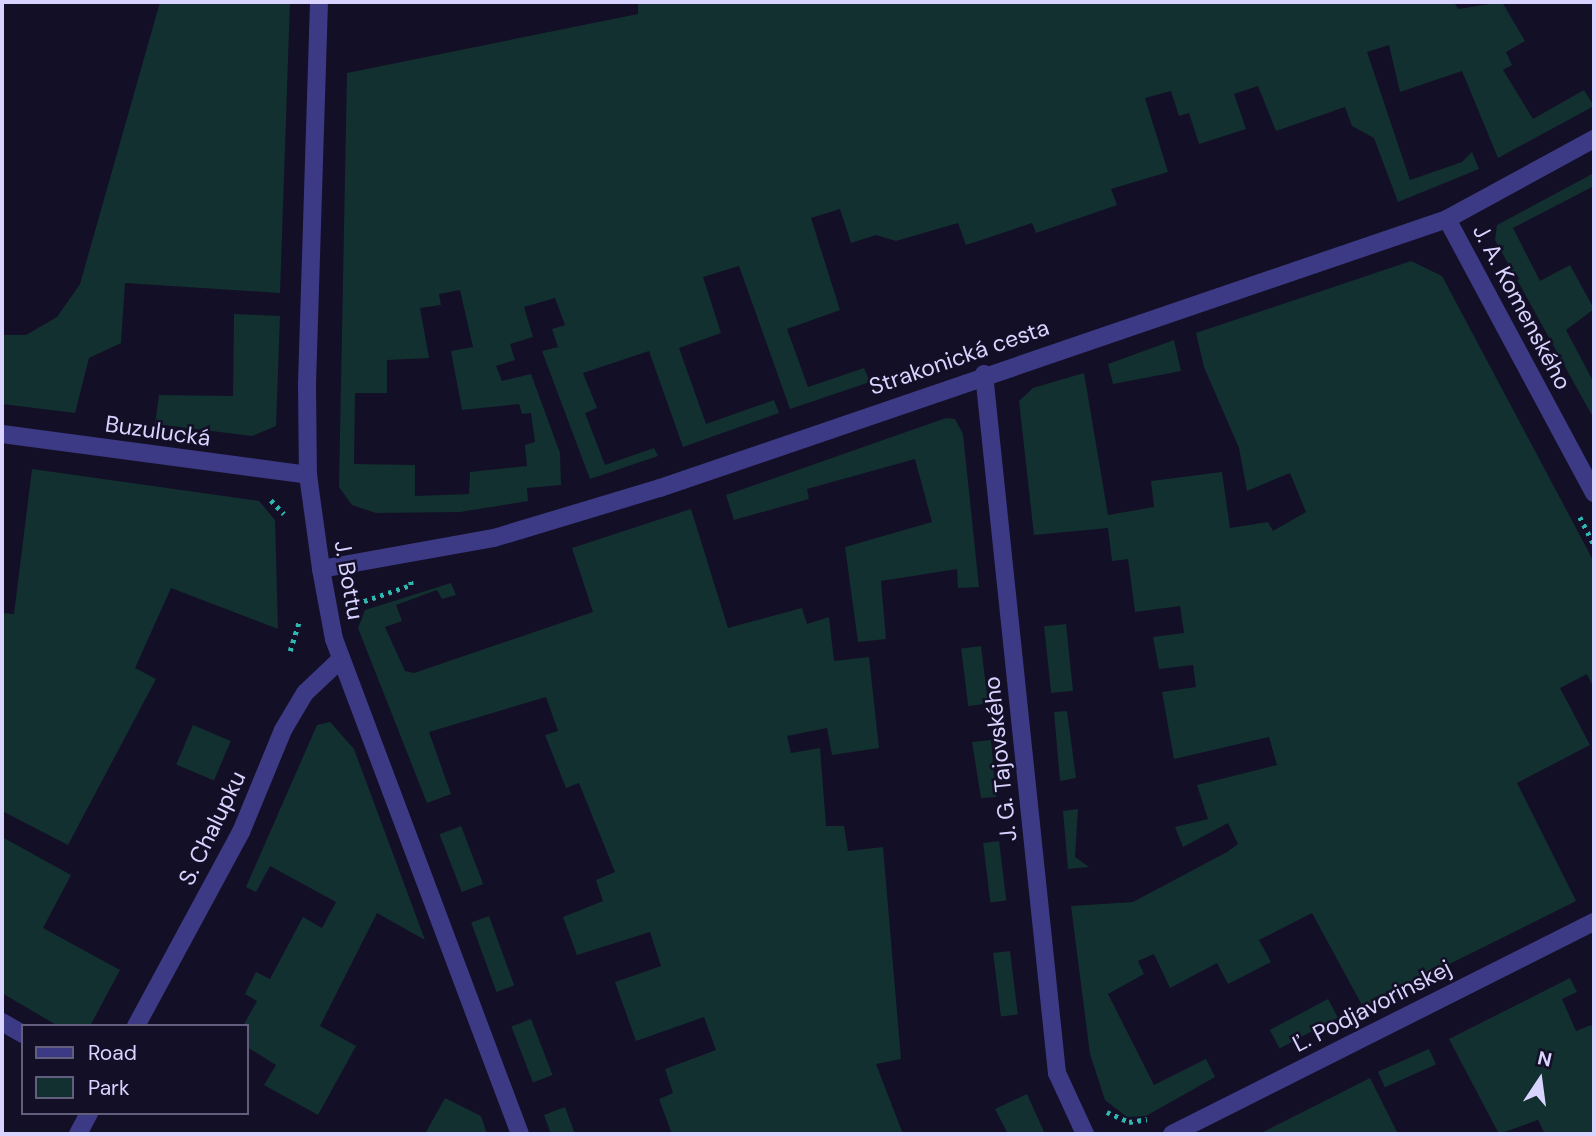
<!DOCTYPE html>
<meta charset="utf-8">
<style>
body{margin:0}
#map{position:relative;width:1596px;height:1136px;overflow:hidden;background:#130f26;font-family:"DM Sans",sans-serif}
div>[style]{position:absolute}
.green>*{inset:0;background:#12302f;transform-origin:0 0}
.path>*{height:4.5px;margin-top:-2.25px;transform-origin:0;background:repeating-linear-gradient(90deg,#2fb8b0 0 3.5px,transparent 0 8.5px)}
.minor>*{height:18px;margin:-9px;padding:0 9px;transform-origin:9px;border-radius:9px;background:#3d3a85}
span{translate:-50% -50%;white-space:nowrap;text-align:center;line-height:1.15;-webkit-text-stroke:5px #130f26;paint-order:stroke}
.street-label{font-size:23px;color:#d9d4ff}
.frame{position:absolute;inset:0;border:4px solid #d9d4ff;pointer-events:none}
.legend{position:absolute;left:21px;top:1024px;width:228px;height:91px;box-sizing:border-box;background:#130f26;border:2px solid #625e7d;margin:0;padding:9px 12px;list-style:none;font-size:21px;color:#d9d4ff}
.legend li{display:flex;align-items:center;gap:14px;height:35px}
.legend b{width:35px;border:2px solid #625e7d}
.north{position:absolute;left:1505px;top:1045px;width:70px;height:70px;-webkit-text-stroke:5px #130f26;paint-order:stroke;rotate:13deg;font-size:19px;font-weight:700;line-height:28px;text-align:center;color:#d9d4ff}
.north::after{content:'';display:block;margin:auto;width:24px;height:32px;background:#d9d4ff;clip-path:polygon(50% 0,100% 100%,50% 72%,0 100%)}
</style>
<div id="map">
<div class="green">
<i style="clip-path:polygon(160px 2px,290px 2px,280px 293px,125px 283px,121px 343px,89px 358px,75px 413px,2px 404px,2px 335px,26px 335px,57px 317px,80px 284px)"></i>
<i style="clip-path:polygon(evenodd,638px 2px,1454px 2px,1458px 9px,1502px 2px,1525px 41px,1506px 52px,1512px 65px,1503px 70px,1533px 119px,1584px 90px,1594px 106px,1498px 158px,1462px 71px,1400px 92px,1389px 45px,1367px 52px,1410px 180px,1462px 162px,1472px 152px,1479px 169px,1398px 202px,1374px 138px,1352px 126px,1345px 107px,1276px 131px,1258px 86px,1234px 94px,1246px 129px,1199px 144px,1189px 113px,1179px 116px,1171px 91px,1145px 98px,1168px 172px,1111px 189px,1117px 205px,1036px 233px,1032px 223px,966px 245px,958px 223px,896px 241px,876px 235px,851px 243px,840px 209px,811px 218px,840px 310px,787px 329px,808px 387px,864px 368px,870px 382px,790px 409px,739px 266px,703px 277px,721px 333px,679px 348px,706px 424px,774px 400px,779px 413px,683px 447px,649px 351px,583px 373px,597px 408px,585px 413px,605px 465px,654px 448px,658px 456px,590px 479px,542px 351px,558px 347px,552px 329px,565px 325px,555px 298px,524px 307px,533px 337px,510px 344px,515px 360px,496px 366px,502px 381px,531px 374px,560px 453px,561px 485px,527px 488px,528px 501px,460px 512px,376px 513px,352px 505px,339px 487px,347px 73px,638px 14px,638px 2px,460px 290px,473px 347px,451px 351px,462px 410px,519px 404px,522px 414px,531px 413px,535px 442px,525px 445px,527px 466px,470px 472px,469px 494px,415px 496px,415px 465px,354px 464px,355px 393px,387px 393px,387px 360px,429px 358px,420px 308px,441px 305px,439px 294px,460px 290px)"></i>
<i style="clip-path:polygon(1594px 173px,1594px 186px,1513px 228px,1540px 281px,1570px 265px,1594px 309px,1566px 330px,1594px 383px,1594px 419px,1495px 240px,1497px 225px)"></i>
<i style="clip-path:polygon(1411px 261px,1442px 276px,1594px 562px,1594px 688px,1587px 674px,1560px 688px,1590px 745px,1517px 783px,1576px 901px,1363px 1007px,1312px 913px,1259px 940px,1271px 962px,1228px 984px,1217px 963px,1170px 988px,1154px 954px,1138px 961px,1144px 974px,1108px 994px,1154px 1085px,1206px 1059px,1215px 1077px,1146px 1116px,1127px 1117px,1105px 1100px,1090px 1054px,1071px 906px,1133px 902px,1227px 852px,1238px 844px,1228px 823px,1183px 847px,1175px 827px,1208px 819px,1197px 785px,1277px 765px,1269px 737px,1174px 759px,1162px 692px,1196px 687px,1193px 665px,1159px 669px,1153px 637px,1184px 633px,1180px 606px,1135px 612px,1128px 559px,1112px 561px,1108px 528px,1034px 535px,1019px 401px,1033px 388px,1084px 373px,1108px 515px,1154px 507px,1151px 481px,1222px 472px,1230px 528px,1268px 522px,1273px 531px,1306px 512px,1290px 473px,1247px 491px,1239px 448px,1204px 367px,1196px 333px)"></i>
<i style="clip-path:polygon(234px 314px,280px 316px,276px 426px,252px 436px,155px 424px,159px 395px,233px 396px)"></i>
<i style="clip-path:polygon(1174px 340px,1181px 371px,1113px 384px,1108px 364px)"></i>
<i style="clip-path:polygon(946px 418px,955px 419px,963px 434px,979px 587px,958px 588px,957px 569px,881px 581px,886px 639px,858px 642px,845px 547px,932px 522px,915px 459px,807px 489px,809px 499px,734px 520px,726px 495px)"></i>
<i style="clip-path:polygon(32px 469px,259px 501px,275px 520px,278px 629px,171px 588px,135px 668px,156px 679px,68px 845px,2px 811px,2px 613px,14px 614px)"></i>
<i style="clip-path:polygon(691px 509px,728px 628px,802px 608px,807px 624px,829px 617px,834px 661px,869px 657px,879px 748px,832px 755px,827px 728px,787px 736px,791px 753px,820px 748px,826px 826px,844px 826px,848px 851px,883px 847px,901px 1059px,876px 1064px,903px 1134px,672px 1134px,659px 1099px,673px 1093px,665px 1069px,716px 1050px,704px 1017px,636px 1041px,615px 982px,661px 966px,650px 932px,577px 955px,563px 917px,603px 901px,596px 880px,615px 872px,579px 783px,566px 788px,545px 735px,558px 731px,546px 697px,429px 732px,451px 794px,427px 803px,358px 628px,365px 610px,451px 583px,456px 595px,442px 599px,437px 590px,396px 605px,402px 621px,385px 627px,405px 671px,414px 673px,593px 612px,572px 548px)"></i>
<i style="left:1066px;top:624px;width:67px;height:22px;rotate:84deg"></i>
<i style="left:981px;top:646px;width:58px;height:20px;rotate:83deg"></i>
<i style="clip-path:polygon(1067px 711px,1076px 778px,1060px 781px,1054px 712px)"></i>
<i style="clip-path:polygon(330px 722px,354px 749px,425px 940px,377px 913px,320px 1026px,356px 1046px,318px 1115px,264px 1085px,276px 1065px,247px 1047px,243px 1026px,257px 1001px,245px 994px,256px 972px,270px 979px,303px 917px,322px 928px,336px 902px,270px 866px,256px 892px,246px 887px,317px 725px)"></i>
<i style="left:193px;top:725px;width:41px;height:43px;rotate:23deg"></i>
<i style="clip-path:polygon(991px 740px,996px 797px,981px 798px,972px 742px)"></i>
<i style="clip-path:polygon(1078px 809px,1075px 857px,1089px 867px,1068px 869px,1063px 811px)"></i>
<i style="left:461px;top:826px;width:62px;height:23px;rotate:69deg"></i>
<i style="clip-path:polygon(2px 837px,71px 875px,43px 928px,120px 970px,90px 1026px,58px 1026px,2px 993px)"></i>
<i style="left:999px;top:841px;width:60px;height:16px;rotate:83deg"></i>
<i style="left:489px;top:916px;width:74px;height:19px;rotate:70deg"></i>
<i style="left:1010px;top:951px;width:64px;height:17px;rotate:83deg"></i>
<i style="clip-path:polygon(1570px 978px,1577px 992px,1562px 999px,1576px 1031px,1591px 1025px,1594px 1031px,1594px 1134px,1545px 1134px,1538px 1120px,1499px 1134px,1449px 1039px)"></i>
<i style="left:1328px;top:999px;width:21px;height:66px;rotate:62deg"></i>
<i style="left:531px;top:1019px;width:60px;height:21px;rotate:69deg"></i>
<i style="left:1429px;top:1049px;width:17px;height:56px;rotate:66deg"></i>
<i style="clip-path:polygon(1370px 1078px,1398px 1134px,1259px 1134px)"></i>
<i style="clip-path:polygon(1027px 1094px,1045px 1134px,1008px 1134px,995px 1109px)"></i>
<i style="clip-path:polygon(445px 1098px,481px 1116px,487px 1134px,426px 1132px)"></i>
<i style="clip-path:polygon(565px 1107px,575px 1134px,551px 1134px,544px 1115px)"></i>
</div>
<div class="path">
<i style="left:271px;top:500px;width:19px;rotate:47deg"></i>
<i style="left:1580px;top:517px;width:30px;rotate:63deg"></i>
<i style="left:356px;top:604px;width:58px;rotate:-19.1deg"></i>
<i style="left:411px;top:585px;width:6px;rotate:-99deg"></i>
<i style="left:290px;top:651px;width:30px;rotate:-73deg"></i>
<i style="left:1107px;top:1112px;width:24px;rotate:24deg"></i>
<i style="left:1129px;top:1122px;width:18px;rotate:-9deg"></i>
</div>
<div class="minor">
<i style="left:319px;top:2px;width:383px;rotate:91.8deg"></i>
<i style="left:307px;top:385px;width:90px;rotate:89.4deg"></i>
<i style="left:308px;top:475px;width:95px;rotate:82.1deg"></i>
<i style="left:321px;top:569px;width:71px;rotate:79.5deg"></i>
<i style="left:334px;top:639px;width:529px;rotate:69.41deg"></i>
<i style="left:1447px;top:219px;width:311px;rotate:61.8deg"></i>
<i style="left:984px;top:374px;width:703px;rotate:84.04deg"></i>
<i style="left:1057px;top:1073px;width:67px;rotate:65.3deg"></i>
<i style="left:2px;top:434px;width:309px;rotate:7.6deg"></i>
<i style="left:321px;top:569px;width:176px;rotate:-10.2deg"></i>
<i style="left:494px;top:538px;width:173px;rotate:-16.8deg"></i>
<i style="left:660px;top:488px;width:832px;rotate:-18.87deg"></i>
<i style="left:1447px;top:219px;width:167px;rotate:-28.6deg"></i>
<i style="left:2px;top:1022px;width:24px;rotate:30deg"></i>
<i style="left:136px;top:1026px;width:221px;rotate:-61.6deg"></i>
<i style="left:241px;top:832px;width:110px;rotate:-67.6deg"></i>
<i style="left:283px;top:730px;width:43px;rotate:-59.3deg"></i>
<i style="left:305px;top:693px;width:50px;rotate:-43.4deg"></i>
<i style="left:78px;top:1134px;width:24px;rotate:-62deg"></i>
<i style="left:1172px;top:1134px;width:472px;rotate:-26.7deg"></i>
</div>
<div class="street-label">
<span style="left:1522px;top:307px;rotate:62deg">J. A. Komenského</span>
<span style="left:959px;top:357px;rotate:-19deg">Strakonická cesta</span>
<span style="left:158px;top:431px;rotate:8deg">Buzulucká</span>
<span style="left:349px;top:580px;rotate:80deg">J. Bottu</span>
<span style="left:1000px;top:759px;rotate:-96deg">J. G. Tajovského</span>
<span style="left:212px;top:828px;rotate:-64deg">S. Chalupku</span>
<span style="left:1372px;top:1006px;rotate:-27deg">Ľ. Podjavorinskej</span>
</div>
<div class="frame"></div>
<ul class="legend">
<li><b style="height:9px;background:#3d3a85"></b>Road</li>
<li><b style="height:19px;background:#12302f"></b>Park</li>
</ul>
<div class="north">N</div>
</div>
